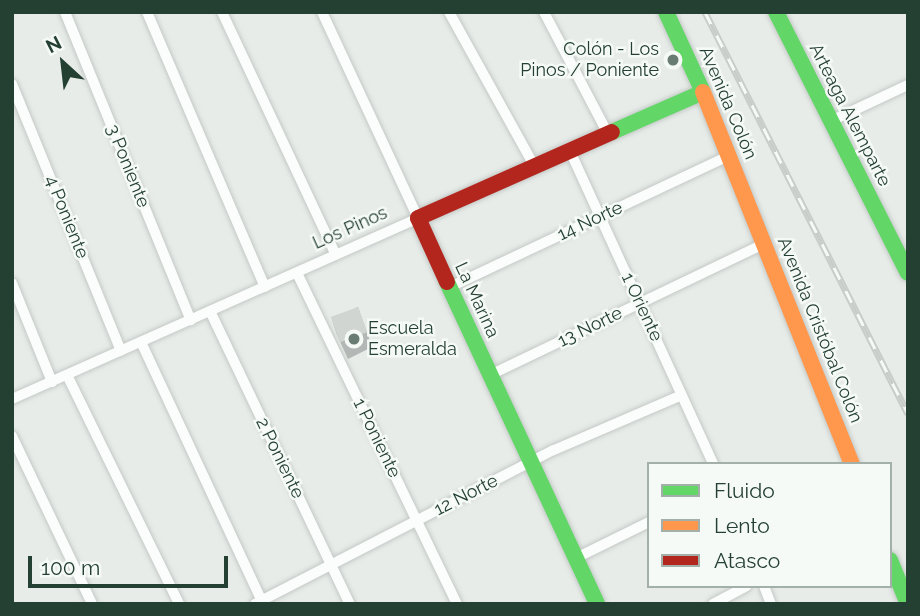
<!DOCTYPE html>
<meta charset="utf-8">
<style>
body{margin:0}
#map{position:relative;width:920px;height:616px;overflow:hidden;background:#e7ece9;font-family:Raleway,sans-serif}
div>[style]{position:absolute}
.roads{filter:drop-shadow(0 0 2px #c4c9c6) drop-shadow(0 0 2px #c4c9c6)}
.street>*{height:10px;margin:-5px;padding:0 5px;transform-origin:5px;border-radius:5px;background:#fbfcfc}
.fast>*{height:16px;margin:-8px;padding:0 8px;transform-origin:8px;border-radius:8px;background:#63d668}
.slow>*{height:16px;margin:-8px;padding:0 8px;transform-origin:8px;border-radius:8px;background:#ff974d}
.jam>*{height:16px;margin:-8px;padding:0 8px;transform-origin:8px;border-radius:8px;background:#b3261e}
.rail>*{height:7px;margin-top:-3.5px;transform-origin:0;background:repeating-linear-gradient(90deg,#f6faf7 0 13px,#c8cdca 0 26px);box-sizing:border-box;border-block:2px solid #c8cdca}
.wall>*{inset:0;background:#b3b7b5}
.building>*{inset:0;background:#d0d5d2;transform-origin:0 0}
.dots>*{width:19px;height:19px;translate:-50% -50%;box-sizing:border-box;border:4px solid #f6faf7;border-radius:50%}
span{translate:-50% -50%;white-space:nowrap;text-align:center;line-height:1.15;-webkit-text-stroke:5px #f6faf7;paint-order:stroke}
.poi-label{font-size:18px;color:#244033}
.right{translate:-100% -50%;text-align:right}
.left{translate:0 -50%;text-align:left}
.street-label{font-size:18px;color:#244033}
.frame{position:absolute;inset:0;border:14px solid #244033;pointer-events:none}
.legend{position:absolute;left:647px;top:462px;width:245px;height:126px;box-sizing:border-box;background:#f6faf7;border:2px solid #a2b0a9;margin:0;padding:9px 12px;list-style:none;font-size:21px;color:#244033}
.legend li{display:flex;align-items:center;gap:14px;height:35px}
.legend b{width:35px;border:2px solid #a2b0a9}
.north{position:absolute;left:28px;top:28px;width:70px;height:70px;-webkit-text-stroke:5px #f6faf7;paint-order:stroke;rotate:333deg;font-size:19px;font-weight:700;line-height:28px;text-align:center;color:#244033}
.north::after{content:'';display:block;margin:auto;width:24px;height:32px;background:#244033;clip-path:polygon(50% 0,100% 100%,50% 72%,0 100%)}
.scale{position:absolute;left:28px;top:556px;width:200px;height:32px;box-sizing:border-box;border:4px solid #244033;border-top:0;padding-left:9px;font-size:21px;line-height:24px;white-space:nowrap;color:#244033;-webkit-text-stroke:5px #f6faf7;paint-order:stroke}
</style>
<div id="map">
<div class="roads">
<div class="street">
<i style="left:65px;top:12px;width:333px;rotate:67.8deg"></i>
<i style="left:147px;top:12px;width:299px;rotate:66.8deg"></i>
<i style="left:222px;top:12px;width:268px;rotate:64.9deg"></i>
<i style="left:449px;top:12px;width:177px;rotate:61deg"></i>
<i style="left:544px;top:12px;width:138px;rotate:62.3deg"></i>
<i style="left:12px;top:84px;width:288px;rotate:67.8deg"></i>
<i style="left:831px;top:121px;width:85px;rotate:-25.1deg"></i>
<i style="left:570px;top:151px;width:344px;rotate:65.4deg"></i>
<i style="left:297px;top:273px;width:368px;rotate:64.2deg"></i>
<i style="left:12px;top:283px;width:107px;rotate:68deg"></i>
<i style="left:450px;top:287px;width:310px;rotate:-25.2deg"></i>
<i style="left:210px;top:311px;width:325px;rotate:64.5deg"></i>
<i style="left:141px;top:342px;width:289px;rotate:65deg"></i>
<i style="left:67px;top:375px;width:255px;rotate:63.9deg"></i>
<i style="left:490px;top:375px;width:305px;rotate:-25.6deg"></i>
<i style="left:12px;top:399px;width:445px;rotate:-24deg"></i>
<i style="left:418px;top:218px;width:227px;rotate:-115deg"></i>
<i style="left:12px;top:436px;width:186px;rotate:64.5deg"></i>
<i style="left:576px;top:558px;width:81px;rotate:-26.3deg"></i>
<i style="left:764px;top:586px;width:19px;rotate:69deg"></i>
<i style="left:255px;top:604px;width:336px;rotate:-27.3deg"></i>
<i style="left:554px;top:450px;width:139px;rotate:-23.3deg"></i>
<i style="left:713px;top:604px;width:38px;rotate:-28deg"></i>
</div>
<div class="fast">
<i style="left:776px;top:12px;width:292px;rotate:63.2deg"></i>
<i style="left:612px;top:132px;width:99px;rotate:-23.7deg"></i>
<i style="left:703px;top:92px;width:88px;rotate:-114.8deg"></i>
<i style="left:447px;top:282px;width:355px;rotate:65deg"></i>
<i style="left:890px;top:560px;width:48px;rotate:67.8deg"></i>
</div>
<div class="slow">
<i style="left:703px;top:92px;width:401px;rotate:68.2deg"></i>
</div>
<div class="jam">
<i style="left:447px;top:282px;width:70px;rotate:-114.4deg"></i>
<i style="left:418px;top:218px;width:212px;rotate:-23.9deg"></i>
</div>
</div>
<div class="rail">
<i style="left:705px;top:12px;width:450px;rotate:63.2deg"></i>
</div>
<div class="wall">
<i style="clip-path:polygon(358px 307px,372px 347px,348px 359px,337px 335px,332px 320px)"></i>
</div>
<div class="building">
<i style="left:358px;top:307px;width:27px;height:29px;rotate:70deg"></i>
</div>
<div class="dots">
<i style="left:673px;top:60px;background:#687c73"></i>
<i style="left:354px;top:339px;background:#687c73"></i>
</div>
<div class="poi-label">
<span class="right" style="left:659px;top:60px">Colón - Los<br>Pinos / Poniente</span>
<span class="left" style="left:368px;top:339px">Escuela<br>Esmeralda</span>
</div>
<div class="street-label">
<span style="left:728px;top:103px;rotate:67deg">Avenida Colón</span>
<span style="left:850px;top:115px;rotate:63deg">Arteaga Alemparte</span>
<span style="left:128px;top:166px;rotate:68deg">3 Poniente</span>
<span style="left:67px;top:217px;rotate:68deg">4 Poniente</span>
<span style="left:590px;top:221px;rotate:-25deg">14 Norte</span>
<span style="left:350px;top:228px;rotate:-24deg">Los Pinos</span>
<span style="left:477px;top:300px;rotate:65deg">La Marina</span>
<span style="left:642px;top:307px;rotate:65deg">1 Oriente</span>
<span style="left:590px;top:327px;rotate:-26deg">13 Norte</span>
<span style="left:820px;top:330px;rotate:68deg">Avenida Cristóbal Colón</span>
<span style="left:377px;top:438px;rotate:64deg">1 Poniente</span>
<span style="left:280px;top:458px;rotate:64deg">2 Poniente</span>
<span style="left:466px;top:495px;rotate:-27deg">12 Norte</span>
</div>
<div class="frame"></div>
<ul class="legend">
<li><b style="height:9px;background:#63d668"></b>Fluido</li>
<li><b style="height:9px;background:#ff974d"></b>Lento</li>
<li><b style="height:9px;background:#b3261e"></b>Atasco</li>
</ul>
<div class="north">N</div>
<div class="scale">100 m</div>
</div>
